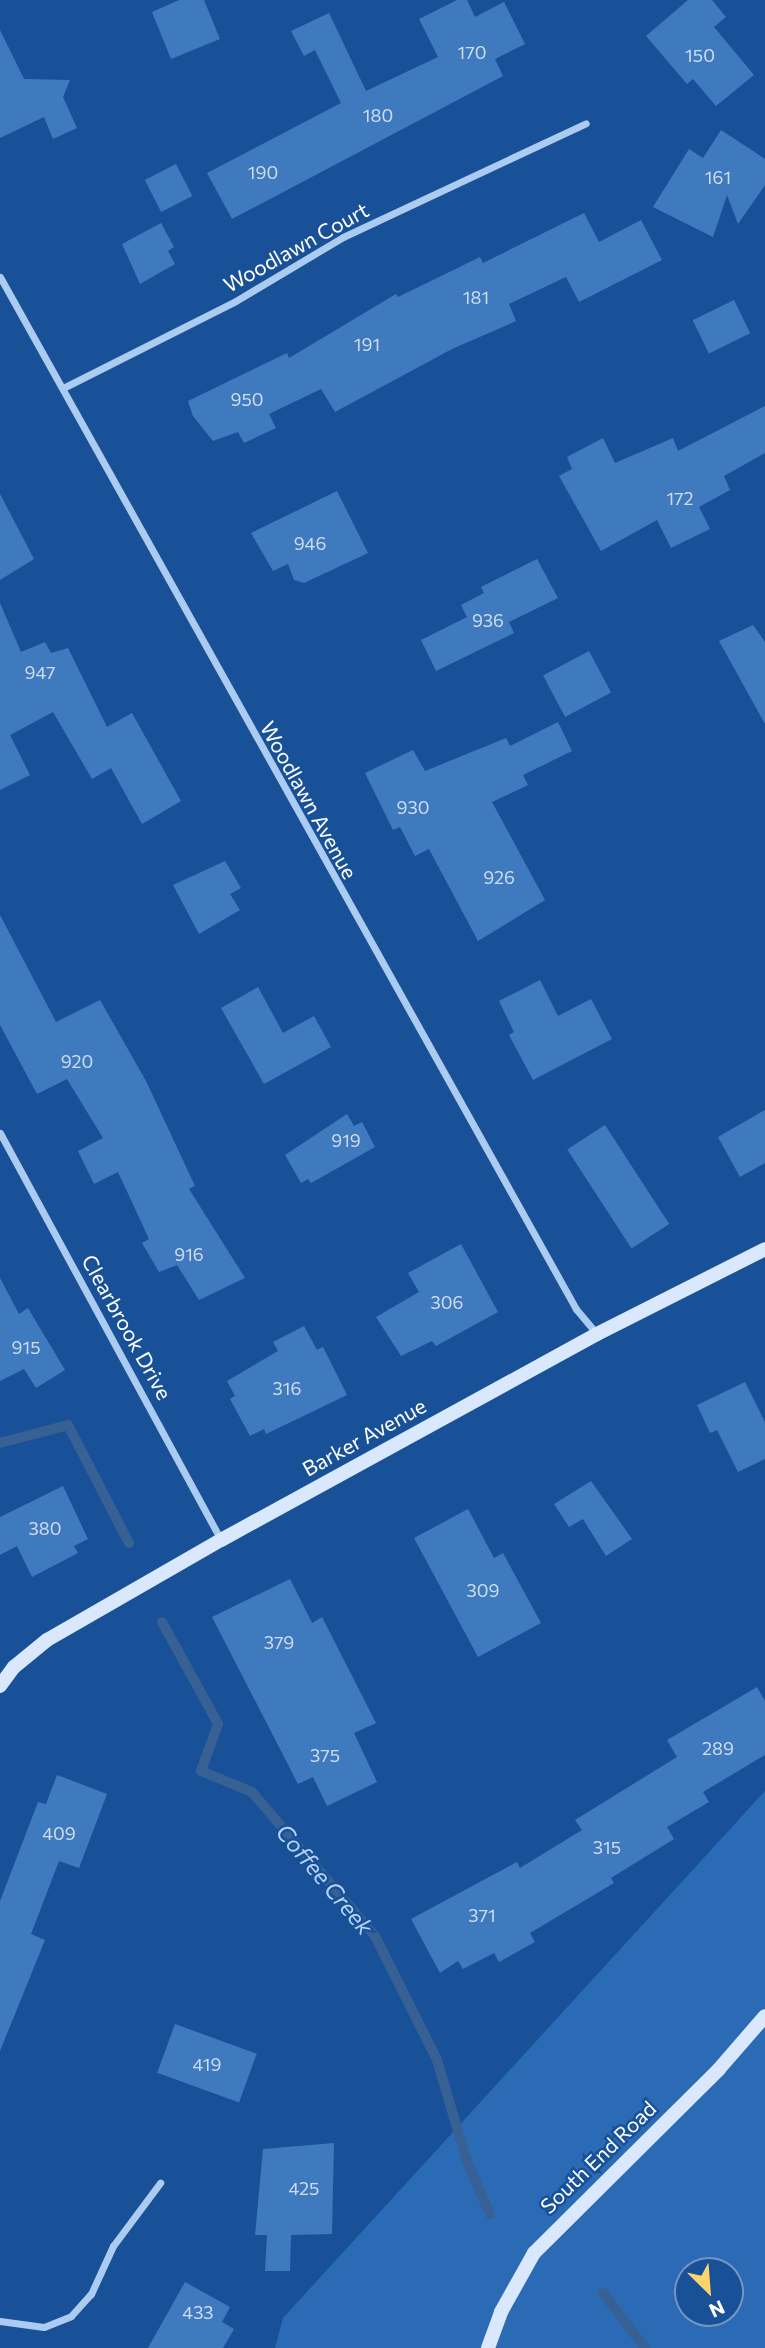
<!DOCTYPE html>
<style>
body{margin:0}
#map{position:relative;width:765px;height:2348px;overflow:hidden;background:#185197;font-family:Commissioner,sans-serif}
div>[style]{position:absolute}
.green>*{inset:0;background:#2b6bb6}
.stream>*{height:10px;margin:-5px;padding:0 5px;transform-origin:5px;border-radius:5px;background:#376194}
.building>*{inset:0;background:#407abe;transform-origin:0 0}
.street>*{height:7px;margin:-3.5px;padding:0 3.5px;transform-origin:3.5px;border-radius:3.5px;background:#abcbf1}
.secondary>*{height:14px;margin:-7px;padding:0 7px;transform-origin:7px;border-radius:7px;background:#d9e8fc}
span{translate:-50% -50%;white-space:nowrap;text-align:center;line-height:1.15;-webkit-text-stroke:5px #185197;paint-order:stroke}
.number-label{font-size:18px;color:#cfdeef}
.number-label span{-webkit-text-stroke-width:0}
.street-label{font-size:21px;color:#fff}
.water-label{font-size:23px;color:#b7d5f8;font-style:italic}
.north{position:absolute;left:674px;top:2257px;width:70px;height:70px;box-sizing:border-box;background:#185197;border:2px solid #7497c1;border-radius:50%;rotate:155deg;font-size:19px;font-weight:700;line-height:28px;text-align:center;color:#fff}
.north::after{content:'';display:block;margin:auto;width:24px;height:32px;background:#ffd36b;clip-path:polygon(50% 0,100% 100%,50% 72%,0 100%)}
</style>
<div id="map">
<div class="green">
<i style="clip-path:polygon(evenodd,765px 1791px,765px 2348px,275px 2348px,283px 2318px,765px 1791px,688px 2271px,730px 2271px,730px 2313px,688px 2313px,688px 2271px)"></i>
</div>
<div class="stream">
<i style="left:0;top:1443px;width:70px;rotate:-14.8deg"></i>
<i style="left:68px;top:1425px;width:133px;rotate:62.7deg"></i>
<i style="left:162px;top:1622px;width:116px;rotate:61.2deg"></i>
<i style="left:218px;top:1724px;width:50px;rotate:109.9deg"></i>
<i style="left:201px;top:1771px;width:55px;rotate:22.4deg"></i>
<i style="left:252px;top:1792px;width:189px;rotate:49.5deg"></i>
<i style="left:375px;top:1936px;width:139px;rotate:63.4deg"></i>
<i style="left:437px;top:2060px;width:106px;rotate:73.6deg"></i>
<i style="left:467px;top:2162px;width:57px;rotate:66.1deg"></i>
<i style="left:603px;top:2293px;width:69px;rotate:52.6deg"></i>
</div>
<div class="building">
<i style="clip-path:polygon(179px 0,204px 0,220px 39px,171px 59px,152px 12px)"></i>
<i style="clip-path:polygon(457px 0,467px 0,475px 17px,504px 2px,525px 44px,495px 59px,503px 76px,232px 219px,207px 173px,341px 103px,315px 50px,304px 56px,291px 31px,329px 13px,366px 91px,438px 57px,419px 19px)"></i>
<i style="clip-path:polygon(688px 0,712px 0,726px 17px,714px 27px,754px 75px,716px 106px,693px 79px,687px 84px,646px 36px)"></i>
<i style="clip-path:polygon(0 30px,24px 79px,70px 80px,63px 97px,77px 128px,53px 139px,44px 117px,0 138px)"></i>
<i style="clip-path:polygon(721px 130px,765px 159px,765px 185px,738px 224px,727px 195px,713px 237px,653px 207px,689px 149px,703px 158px)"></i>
<i style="left:176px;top:164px;width:36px;height:35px;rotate:63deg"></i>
<i style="clip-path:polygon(584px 213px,599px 242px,641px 220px,662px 260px,579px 302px,566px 277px,509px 304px,516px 321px,452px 349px,335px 412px,321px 389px,269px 414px,276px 428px,244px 443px,238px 432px,213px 441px,193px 416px,188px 401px,287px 353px,289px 358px,396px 294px,398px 297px,480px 257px,483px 263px)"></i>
<i style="clip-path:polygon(161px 223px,174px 247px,168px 251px,175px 264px,140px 284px,122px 244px)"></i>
<i style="left:734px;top:300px;width:37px;height:46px;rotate:64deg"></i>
<i style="clip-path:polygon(765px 406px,765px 453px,724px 476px,730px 490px,699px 507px,710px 529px,671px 548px,657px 520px,601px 551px,559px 476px,572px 469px,567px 457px,603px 438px,615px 463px,673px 438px,678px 451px)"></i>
<i style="clip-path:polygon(337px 491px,368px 553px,304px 583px,294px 580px,288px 564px,273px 571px,251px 533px)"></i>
<i style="clip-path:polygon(0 494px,34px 559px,0 580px)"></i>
<i style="clip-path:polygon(537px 559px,558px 598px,509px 622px,514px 633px,436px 671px,421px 640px,467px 617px,461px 605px,484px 593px,481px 587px)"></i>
<i style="clip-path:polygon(0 603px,21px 652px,45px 642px,51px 653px,68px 648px,107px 727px,132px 713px,181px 801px,142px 824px,111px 768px,92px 779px,53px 712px,10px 735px,30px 775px,0 790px)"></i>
<i style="clip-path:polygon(753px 625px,765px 642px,765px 724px,719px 641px)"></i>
<i style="left:589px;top:651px;width:47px;height:52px;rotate:62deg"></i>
<i style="clip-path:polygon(558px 722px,572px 751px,523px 775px,528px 785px,492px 802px,545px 900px,478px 941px,429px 849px,415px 856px,400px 827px,393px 830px,365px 773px,413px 750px,425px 771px,506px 738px,510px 746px)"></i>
<i style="clip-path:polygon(225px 861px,241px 888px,230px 894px,240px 910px,199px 934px,173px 885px)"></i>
<i style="clip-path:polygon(0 915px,56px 1022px,100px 1000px,146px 1081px,195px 1186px,189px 1189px,245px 1278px,199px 1300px,177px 1265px,159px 1272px,142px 1243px,149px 1239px,118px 1172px,94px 1184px,78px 1151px,103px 1138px,67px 1079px,37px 1094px,0 1025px)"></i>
<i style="clip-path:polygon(540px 980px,558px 1016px,591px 999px,612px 1039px,533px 1080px,509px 1035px,514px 1032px,499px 1001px)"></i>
<i style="clip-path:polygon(258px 987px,283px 1033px,314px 1016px,331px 1047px,264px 1084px,221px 1008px)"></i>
<i style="clip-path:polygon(765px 1110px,765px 1163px,740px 1177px,718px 1137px)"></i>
<i style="clip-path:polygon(347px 1114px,354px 1126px,362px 1122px,375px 1147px,311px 1183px,308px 1179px,301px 1183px,285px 1155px)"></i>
<i style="left:605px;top:1125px;width:118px;height:45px;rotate:57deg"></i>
<i style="clip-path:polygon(461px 1244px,498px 1312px,436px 1346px,432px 1341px,401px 1356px,376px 1317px,419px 1292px,408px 1273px)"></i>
<i style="clip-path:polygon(0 1278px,19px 1314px,28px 1308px,65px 1370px,36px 1388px,24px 1369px,0 1381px)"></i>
<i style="clip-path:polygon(304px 1326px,317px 1350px,323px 1347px,347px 1395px,266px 1434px,264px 1429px,250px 1436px,230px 1399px,235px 1396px,227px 1381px,278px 1351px,273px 1342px)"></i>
<i style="clip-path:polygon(745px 1382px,765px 1422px,765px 1459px,738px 1472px,717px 1430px,710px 1433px,697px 1405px)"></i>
<i style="clip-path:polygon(591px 1481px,632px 1539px,606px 1556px,583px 1519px,569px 1527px,554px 1504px)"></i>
<i style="clip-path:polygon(63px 1486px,88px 1539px,74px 1546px,78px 1553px,32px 1577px,17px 1546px,0 1555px,0 1517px)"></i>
<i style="clip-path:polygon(468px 1509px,494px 1558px,503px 1553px,541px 1623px,478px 1657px,414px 1538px)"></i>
<i style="clip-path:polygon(290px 1579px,312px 1623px,322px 1617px,376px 1723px,354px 1733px,377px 1782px,327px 1806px,313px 1777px,298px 1784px,212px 1617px)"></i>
<i style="clip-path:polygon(757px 1687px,765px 1701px,765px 1755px,703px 1792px,709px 1802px,667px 1827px,674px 1839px,611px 1878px,614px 1883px,530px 1933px,535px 1942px,499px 1962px,494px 1953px,463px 1969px,458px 1961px,440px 1973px,411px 1919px,517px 1862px,520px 1868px,582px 1830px,575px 1820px,677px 1757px,667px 1740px)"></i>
<i style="clip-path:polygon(57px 1775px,107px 1794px,79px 1868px,59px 1861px,31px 1934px,45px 1940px,0 2051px,0 1901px,38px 1802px,46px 1804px)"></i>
<i style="left:175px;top:2024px;width:87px;height:52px;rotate:20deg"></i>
<i style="clip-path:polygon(334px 2143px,332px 2234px,291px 2235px,290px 2271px,265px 2271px,267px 2235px,255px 2235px,263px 2149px)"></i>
<i style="clip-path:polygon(185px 2282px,230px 2307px,222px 2322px,234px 2329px,223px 2348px,148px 2348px)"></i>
</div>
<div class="street">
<i style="left:0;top:277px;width:1182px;rotate:60.83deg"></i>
<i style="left:576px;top:1309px;width:33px;rotate:50deg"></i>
<i style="left:63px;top:388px;width:191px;rotate:-26.7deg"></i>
<i style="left:234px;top:302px;width:127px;rotate:-30.8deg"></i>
<i style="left:343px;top:237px;width:268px;rotate:-25.1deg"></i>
<i style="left:0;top:1133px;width:463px;rotate:61.5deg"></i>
<i style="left:0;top:2321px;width:44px;rotate:7.8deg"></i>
<i style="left:44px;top:2327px;width:29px;rotate:-22deg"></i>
<i style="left:71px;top:2316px;width:30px;rotate:-48deg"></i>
<i style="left:91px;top:2294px;width:53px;rotate:-65.4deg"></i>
<i style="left:113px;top:2246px;width:79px;rotate:-53.3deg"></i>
</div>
<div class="secondary">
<i style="left:0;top:1686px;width:24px;rotate:-54deg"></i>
<i style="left:14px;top:1667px;width:43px;rotate:-39.3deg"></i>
<i style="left:47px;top:1640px;width:201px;rotate:-29.9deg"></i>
<i style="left:221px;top:1540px;width:429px;rotate:-28.7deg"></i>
<i style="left:597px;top:1334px;width:188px;rotate:-26.8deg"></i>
<i style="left:488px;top:2348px;width:38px;rotate:-70deg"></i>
<i style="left:501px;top:2312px;width:68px;rotate:-60.8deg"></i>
<i style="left:534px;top:2253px;width:261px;rotate:-44.8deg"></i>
<i style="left:719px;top:2069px;width:70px;rotate:-49deg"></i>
</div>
<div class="number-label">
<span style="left:472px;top:52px">170</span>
<span style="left:700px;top:55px">150</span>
<span style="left:378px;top:115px">180</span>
<span style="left:263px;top:172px">190</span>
<span style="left:718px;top:177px">161</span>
<span style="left:476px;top:297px">181</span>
<span style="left:367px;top:344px">191</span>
<span style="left:247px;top:399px">950</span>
<span style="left:680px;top:498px">172</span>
<span style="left:310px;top:543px">946</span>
<span style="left:488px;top:620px">936</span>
<span style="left:40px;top:672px">947</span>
<span style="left:413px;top:807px">930</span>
<span style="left:499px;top:877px">926</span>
<span style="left:77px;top:1061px">920</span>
<span style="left:346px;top:1140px">919</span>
<span style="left:189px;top:1254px">916</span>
<span style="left:447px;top:1302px">306</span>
<span style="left:26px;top:1347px">915</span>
<span style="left:287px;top:1388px">316</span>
<span style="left:45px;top:1528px">380</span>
<span style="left:483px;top:1590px">309</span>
<span style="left:279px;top:1642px">379</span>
<span style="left:718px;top:1748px">289</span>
<span style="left:325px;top:1755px">375</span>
<span style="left:59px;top:1833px">409</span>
<span style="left:607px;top:1847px">315</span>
<span style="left:482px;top:1915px">371</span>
<span style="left:207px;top:2064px">419</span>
<span style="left:304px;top:2188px">425</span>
<span style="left:198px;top:2312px">433</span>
</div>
<div class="street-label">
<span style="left:296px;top:247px;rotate:-29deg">Woodlawn Court</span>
<span style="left:309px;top:800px;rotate:61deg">Woodlawn Avenue</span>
<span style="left:127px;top:1327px;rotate:61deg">Clearbrook Drive</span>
<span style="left:364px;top:1437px;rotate:-29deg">Barker Avenue</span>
<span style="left:598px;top:2157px;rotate:-44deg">South End Road</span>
</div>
<div class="water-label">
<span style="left:325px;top:1879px;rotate:50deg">Coffee Creek</span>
</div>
<div class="north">N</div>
</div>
